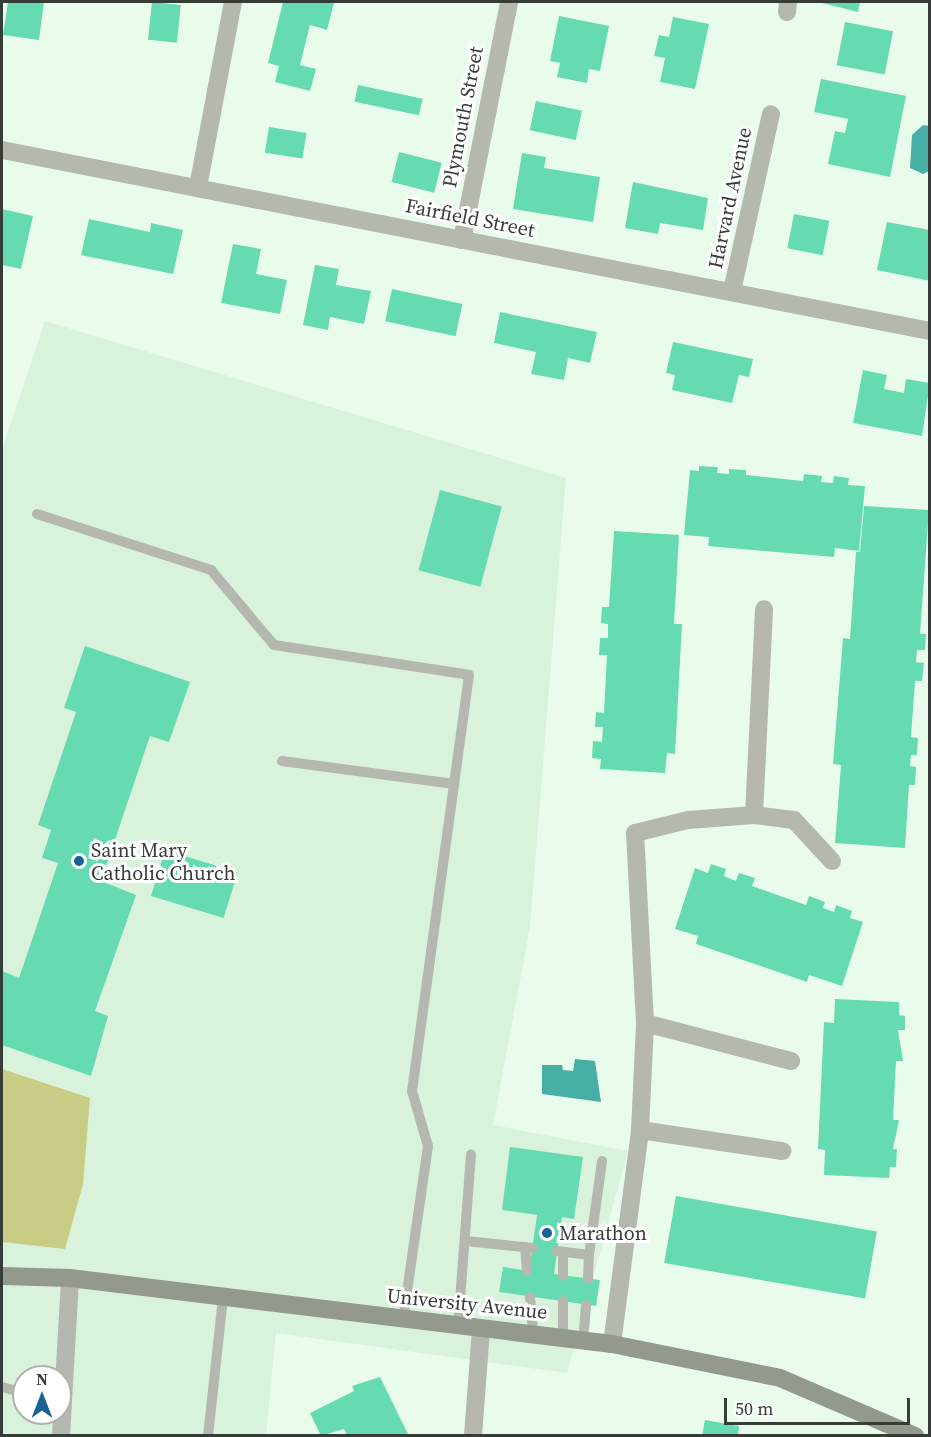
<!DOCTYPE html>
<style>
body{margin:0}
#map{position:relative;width:931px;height:1437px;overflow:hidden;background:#e9fceb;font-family:"Source Serif 4",serif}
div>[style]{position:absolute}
.built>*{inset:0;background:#d9f2dc}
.green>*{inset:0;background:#c9cc84}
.water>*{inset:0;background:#46b0a7}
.building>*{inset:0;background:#66dbb2;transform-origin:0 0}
.lane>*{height:10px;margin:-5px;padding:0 5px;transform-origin:5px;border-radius:5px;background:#b4b8af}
.street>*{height:18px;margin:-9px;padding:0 9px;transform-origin:9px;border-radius:9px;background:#b4b8af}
.secondary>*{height:18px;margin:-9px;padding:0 9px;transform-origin:9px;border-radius:9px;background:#939a8d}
.dots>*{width:16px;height:16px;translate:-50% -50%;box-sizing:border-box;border:3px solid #fff;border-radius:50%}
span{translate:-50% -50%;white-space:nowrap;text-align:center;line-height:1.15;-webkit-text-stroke:6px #fff;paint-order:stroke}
.street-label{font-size:20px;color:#363d37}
.poi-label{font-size:20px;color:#363d37}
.left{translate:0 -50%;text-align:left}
.frame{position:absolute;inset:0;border:3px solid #363d37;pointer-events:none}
.north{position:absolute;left:12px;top:1365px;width:60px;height:60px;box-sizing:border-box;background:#fff;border:2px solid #afb1af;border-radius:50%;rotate:0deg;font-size:16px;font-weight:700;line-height:24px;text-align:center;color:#363d37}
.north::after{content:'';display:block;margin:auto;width:21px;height:27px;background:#186194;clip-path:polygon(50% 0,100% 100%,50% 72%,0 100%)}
.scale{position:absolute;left:724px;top:1398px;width:186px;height:27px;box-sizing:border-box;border:3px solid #363d37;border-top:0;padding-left:8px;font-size:18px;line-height:21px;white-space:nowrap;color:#363d37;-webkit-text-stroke:4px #fff;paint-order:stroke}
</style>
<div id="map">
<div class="built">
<i style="clip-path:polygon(evenodd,45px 321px,566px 478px,530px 927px,493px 1125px,628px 1151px,567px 1373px,276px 1333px,266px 1435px,2px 1436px,2px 449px,45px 321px,24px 1377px,60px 1377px,60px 1413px,24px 1413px,24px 1377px)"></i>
</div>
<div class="green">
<i style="clip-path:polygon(2px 1069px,90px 1098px,83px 1184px,65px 1249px,2px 1242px)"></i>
</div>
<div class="water">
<i style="clip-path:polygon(923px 125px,930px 126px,929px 171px,923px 174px,910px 168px,912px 135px)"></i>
<i style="clip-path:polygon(575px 1059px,595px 1061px,601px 1102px,542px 1094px,542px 1065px,562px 1065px,563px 1070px,573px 1071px)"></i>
</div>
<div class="building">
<i style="clip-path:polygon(8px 2px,44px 2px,39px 40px,3px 35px)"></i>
<i style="left:152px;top:2px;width:29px;height:38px;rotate:6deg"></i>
<i style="clip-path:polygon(283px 2px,334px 3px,327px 30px,310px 25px,300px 65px,316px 69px,310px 91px,275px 82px,279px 66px,268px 63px)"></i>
<i style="clip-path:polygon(818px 2px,860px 2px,858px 12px)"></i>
<i style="clip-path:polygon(559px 16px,609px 26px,600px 71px,589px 69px,587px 83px,557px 77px,560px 63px,550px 61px)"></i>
<i style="clip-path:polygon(673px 17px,709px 24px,695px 89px,660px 82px,665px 58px,654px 56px,659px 35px,669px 37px)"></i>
<i style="left:845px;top:22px;width:49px;height:44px;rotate:11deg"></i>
<i style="clip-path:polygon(821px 79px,906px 96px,890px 177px,828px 164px,835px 131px,845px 133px,848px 119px,814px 112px)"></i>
<i style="left:358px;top:85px;width:66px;height:17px;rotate:12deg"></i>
<i style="left:536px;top:101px;width:47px;height:30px;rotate:12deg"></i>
<i style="left:269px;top:127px;width:38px;height:26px;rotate:9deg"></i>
<i style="left:399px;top:152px;width:44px;height:31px;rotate:14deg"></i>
<i style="clip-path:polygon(522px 153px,546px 157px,544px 168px,600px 177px,593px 222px,513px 209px)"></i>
<i style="clip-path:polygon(633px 182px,708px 198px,703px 230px,660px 223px,658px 234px,625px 228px)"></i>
<i style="clip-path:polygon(2px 209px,33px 216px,21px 269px,2px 265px)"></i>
<i style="left:794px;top:214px;width:36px;height:35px;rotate:11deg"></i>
<i style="clip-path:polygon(89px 219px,150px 232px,151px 223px,183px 230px,173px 274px,81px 255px)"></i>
<i style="clip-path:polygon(887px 222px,930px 230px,930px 281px,877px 270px)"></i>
<i style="clip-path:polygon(233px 244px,261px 249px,256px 274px,287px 280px,280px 314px,221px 303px)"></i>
<i style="clip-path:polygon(315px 265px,339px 269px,336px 285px,371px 291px,364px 324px,330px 317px,328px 330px,303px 325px)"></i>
<i style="left:392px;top:289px;width:72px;height:33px;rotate:12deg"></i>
<i style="clip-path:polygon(500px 312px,597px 332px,590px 363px,568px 358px,564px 380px,531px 374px,536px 352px,494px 343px)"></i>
<i style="clip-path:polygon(673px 342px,753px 359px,749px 377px,739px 375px,732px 403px,672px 390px,675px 375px,666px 373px)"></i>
<i style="clip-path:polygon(863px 370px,887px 375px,884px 389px,904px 393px,906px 379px,930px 383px,922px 436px,853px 423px)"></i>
<i style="clip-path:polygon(699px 466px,718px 467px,717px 473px,729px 474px,729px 469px,746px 470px,746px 475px,803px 481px,804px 474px,822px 476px,821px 482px,833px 483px,834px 476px,849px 478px,848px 485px,865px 486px,859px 551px,835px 548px,834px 557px,708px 546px,709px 537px,684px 535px,690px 470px,699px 471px)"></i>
<i style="left:440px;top:490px;width:64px;height:83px;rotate:15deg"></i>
<i style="clip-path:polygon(864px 506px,929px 510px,920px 634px,926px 634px,925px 650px,917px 650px,916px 662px,924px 663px,922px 681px,915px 681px,911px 737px,918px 738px,917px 755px,911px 755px,910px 766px,916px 767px,915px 785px,909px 785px,905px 848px,835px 843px,841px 765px,833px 764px,843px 638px,850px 639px,856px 552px,860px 552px)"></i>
<i style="clip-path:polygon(614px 531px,679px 535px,674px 624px,682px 624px,675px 754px,667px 753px,665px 773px,600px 769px,601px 759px,592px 758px,593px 741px,602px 742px,603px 727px,595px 727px,596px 712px,604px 713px,607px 655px,599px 655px,600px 638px,608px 638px,608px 624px,601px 623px,602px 607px,609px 607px)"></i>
<i style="clip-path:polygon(85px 646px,190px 682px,169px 742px,150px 736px,101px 881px,136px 895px,95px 1011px,108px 1016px,91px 1076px,2px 1045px,2px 971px,19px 978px,58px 863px,42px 858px,51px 830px,38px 825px,76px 712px,64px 708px)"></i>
<i style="left:165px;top:850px;width:76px;height:48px;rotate:17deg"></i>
<i style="clip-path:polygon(711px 864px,726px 869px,724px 876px,736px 881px,739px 873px,755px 878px,752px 886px,806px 905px,809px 896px,825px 902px,823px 908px,834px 912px,836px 905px,852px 911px,850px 918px,863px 922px,842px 986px,809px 975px,807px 982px,696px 944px,698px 936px,675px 929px,695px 868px,708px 873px)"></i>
<i style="clip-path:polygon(835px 999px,899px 1002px,899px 1015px,905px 1016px,905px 1030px,898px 1030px,903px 1061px,896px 1061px,893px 1120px,899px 1120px,893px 1149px,897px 1149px,896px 1167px,890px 1167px,889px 1178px,824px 1175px,825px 1150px,818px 1149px,824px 1022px,834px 1023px)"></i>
<i style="clip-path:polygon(510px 1147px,583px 1157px,574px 1219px,562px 1217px,554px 1274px,600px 1280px,596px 1306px,499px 1292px,503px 1267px,529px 1271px,537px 1215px,502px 1210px)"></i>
<i style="left:676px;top:1196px;width:204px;height:68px;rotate:10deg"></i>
<i style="clip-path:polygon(380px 1377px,409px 1436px,347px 1436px,344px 1429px,321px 1436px,310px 1413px,354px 1391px,352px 1386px)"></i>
<i style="clip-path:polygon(705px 1420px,739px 1426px,738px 1436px,702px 1436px)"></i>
</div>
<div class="lane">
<i style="left:37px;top:514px;width:183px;rotate:17.8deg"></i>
<i style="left:211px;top:570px;width:98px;rotate:50deg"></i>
<i style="left:274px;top:645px;width:197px;rotate:8.7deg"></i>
<i style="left:469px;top:675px;width:420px;rotate:97.8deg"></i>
<i style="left:412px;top:1091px;width:57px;rotate:73.8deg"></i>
<i style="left:428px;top:1146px;width:176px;rotate:98.2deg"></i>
<i style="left:282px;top:761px;width:174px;rotate:7.6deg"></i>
<i style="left:466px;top:1241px;width:67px;rotate:6deg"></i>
<i style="left:525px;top:1247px;width:24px;rotate:85deg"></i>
<i style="left:557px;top:1251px;width:32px;rotate:7deg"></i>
<i style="left:589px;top:1255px;width:95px;rotate:-82.1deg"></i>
<i style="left:563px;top:1252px;width:24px;rotate:90deg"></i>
<i style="left:588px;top:1279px;width:24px;rotate:-88deg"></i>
<i style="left:530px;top:1297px;width:37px;rotate:85deg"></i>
<i style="left:458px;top:1327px;width:173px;rotate:-85.7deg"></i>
<i style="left:563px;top:1338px;width:37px;rotate:-90deg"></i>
<i style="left:583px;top:1341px;width:36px;rotate:-85deg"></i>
<i style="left:2px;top:1387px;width:23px;rotate:15deg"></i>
<i style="left:208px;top:1436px;width:140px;rotate:-83.8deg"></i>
</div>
<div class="street">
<i style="left:787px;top:12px;width:10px;rotate:-84deg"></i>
<i style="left:2px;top:150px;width:945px;rotate:11.04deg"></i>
<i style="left:198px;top:187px;width:188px;rotate:-79.3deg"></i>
<i style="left:462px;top:240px;width:243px;rotate:-78.8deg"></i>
<i style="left:732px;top:291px;width:181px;rotate:-77.6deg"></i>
<i style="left:754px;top:815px;width:206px;rotate:-87.2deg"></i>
<i style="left:645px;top:1023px;width:151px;rotate:14.6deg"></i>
<i style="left:640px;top:1130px;width:144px;rotate:8.4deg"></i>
<i style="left:612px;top:1344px;width:216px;rotate:-82.5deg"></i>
<i style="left:640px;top:1130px;width:107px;rotate:-87.3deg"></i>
<i style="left:645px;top:1023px;width:190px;rotate:-93deg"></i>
<i style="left:635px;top:833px;width:55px;rotate:-13.8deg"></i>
<i style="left:688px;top:820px;width:66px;rotate:-4.3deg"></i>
<i style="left:754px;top:815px;width:40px;rotate:7.1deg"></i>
<i style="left:794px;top:820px;width:56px;rotate:47.2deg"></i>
<i style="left:61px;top:1436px;width:158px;rotate:-86.7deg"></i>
<i style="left:473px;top:1436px;width:106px;rotate:-85.7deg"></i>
</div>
<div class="secondary">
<i style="left:2px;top:1276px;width:68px;rotate:1.7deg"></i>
<i style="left:70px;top:1278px;width:546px;rotate:6.94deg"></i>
<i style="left:612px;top:1344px;width:171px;rotate:11.4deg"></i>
<i style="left:780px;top:1378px;width:147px;rotate:23.2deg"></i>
</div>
<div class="dots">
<i style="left:79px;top:861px;background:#186194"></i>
<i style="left:547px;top:1233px;background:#186194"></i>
</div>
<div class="street-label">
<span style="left:463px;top:117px;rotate:-79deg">Plymouth Street</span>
<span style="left:730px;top:198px;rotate:-78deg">Harvard Avenue</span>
<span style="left:470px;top:218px;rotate:11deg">Fairfield Street</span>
<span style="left:467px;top:1304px;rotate:6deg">University Avenue</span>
</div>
<div class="poi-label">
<span class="left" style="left:91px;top:862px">Saint Mary<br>Catholic Church</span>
<span class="left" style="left:559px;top:1233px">Marathon</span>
</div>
<div class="frame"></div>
<div class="north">N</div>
<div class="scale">50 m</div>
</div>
